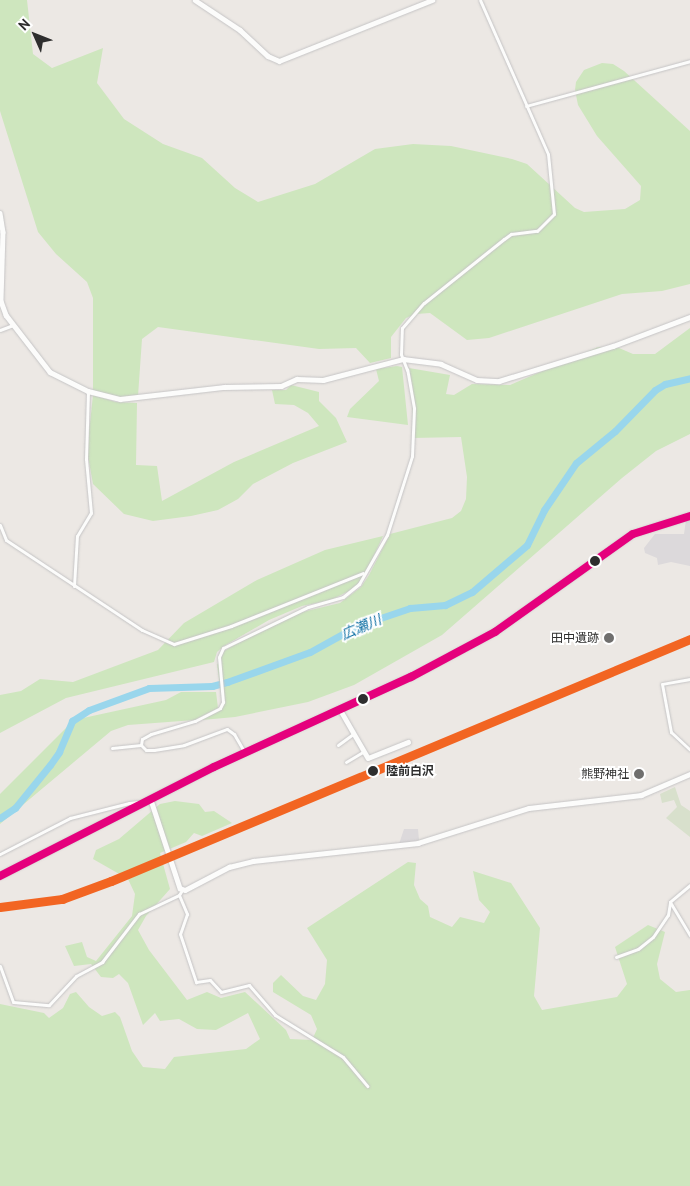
<!DOCTYPE html>
<meta charset="utf-8">
<style>
body{margin:0}
#map{position:relative;width:690px;height:1186px;overflow:hidden;background:#ece8e4;font-family:"PT Sans","Noto Sans JP",sans-serif}
div>[style]{position:absolute}
.industrial>*{inset:0;background:#dcd9db}
.green>*{inset:0;background:#cee6be}
.cemetery>*{inset:0;background:#d8e0cc}
.river>*{height:7px;margin:-3.5px;padding:0 3.5px;transform-origin:3.5px;border-radius:3.5px;background:#99d6ec}
.roads{filter:drop-shadow(0 0 1px #c5c4c5) drop-shadow(0 0 1px #c5c4c5)}
.street>*{height:3px;margin:-1.5px;padding:0 1.5px;transform-origin:1.5px;border-radius:1.5px;background:#fcfcfb}
.secondary>*{height:4.5px;margin:-2.25px;padding:0 2.25px;transform-origin:2.25px;border-radius:2.25px;background:#fcfcfb}
.highway>*{height:5.5px;margin:-2.75px;padding:0 2.75px;transform-origin:2.75px;border-radius:2.75px;background:#eadfd6}
.bus-1>*{height:8px;margin:-4px;padding:0 4px;transform-origin:4px;border-radius:4px;background:#e5007d}
.rail-1>*{height:9px;margin:-4.5px;padding:0 4.5px;transform-origin:4.5px;border-radius:4.5px;background:#f26522}
.dots>*{width:14px;height:14px;translate:-50% -50%;box-sizing:border-box;border:2px solid #fff;border-radius:50%}
span{translate:-50% -50%;white-space:nowrap;text-align:center;line-height:1.15;-webkit-text-stroke:4px #fff;paint-order:stroke}
.poi-label{font-size:12px;color:#2e2e2e}
.right{translate:-100% -50%;text-align:right}
.stop-label{font-size:12px;color:#2e2e2e;font-weight:700}
.left{translate:0 -50%;text-align:left}
.water-label{font-size:14px;color:#0d6fa3;font-style:italic}
.north{position:absolute;left:10px;top:10px;width:50px;height:50px;-webkit-text-stroke:4px #fff;paint-order:stroke;rotate:314deg;font-size:14px;font-weight:700;line-height:20px;text-align:center;color:#2e2e2e}
.north::after{content:'';display:block;margin:auto;width:18px;height:22px;background:#2e2e2e;clip-path:polygon(50% 0,100% 100%,50% 72%,0 100%)}
</style>
<div id="map">
<div class="industrial">
<i style="clip-path:polygon(690px 519px,690px 566px,671px 562px,658px 565px,657px 558px,645px 553px,644px 548px,655px 534px,684px 534px,686px 520px)"></i>
<i style="clip-path:polygon(404px 829px,418px 829px,419px 840px,399px 844px)"></i>
</div>
<div class="green">
<i style="clip-path:polygon(0 0,27px 0,33px 54px,52px 68px,103px 48px,97px 83px,124px 119px,163px 144px,202px 158px,235px 188px,258px 202px,315px 184px,375px 149px,413px 144px,451px 146px,512px 159px,527px 164px,575px 208px,584px 212px,625px 209px,640px 200px,641px 186px,597px 136px,578px 105px,575px 90px,576px 82px,584px 70px,602px 63px,613px 64px,624px 71px,690px 131px,690px 284px,662px 291px,622px 294px,489px 338px,467px 340px,430px 313px,416px 314px,406px 318px,391px 337px,391px 358px,370px 363px,356px 348px,319px 349px,158px 327px,142px 339px,138px 396px,116px 398px,93px 390px,93px 298px,87px 282px,56px 254px,38px 232px,0 111px)"></i>
<i style="clip-path:polygon(690px 328px,690px 434px,656px 451px,622px 478px,442px 635px,354px 685px,308px 702px,235px 717px,202px 720px,223px 707px,217px 665px,224px 651px,263px 628px,294px 614px,340px 603px,361px 587px,369px 575px,390px 534px,452px 518px,461px 511px,466px 499px,467px 477px,461px 437px,412px 438px,413px 390px,409px 368px,450px 375px,446px 394px,454px 395px,472px 384px,510px 385px,598px 347px,619px 348px,633px 354px,655px 354px)"></i>
<i style="clip-path:polygon(397px 366px,402px 367px,408px 425px,347px 417px,350px 409px,379px 381px,376px 369px)"></i>
<i style="clip-path:polygon(291px 385px,319px 392px,319px 401px,336px 418px,347px 442px,293px 463px,253px 484px,238px 499px,218px 510px,191px 516px,153px 521px,124px 514px,93px 484px,87px 451px,93px 395px,116px 402px,137px 403px,136px 465px,157px 466px,162px 501px,234px 462px,319px 426px,308px 413px,294px 405px,275px 404px,272px 390px,286px 390px)"></i>
<i style="clip-path:polygon(383px 536px,365px 575px,353px 589px,331px 600px,302px 606px,269px 620px,224px 646px,217px 652px,214px 662px,66px 698px,0 733px,0 695px,21px 691px,40px 679px,73px 682px,158px 650px,184px 623px,257px 580px,325px 550px)"></i>
<i style="clip-path:polygon(181px 692px,216px 692px,218px 708px,195px 720px,128px 725px,111px 731px,0 824px,0 794px,74px 720px,166px 700px)"></i>
<i style="clip-path:polygon(175px 801px,199px 804px,205px 812px,214px 811px,232px 823px,202px 836px,194px 833px,186px 842px,160px 853px,170px 889px,146px 916px,138px 930px,149px 950px,187px 1000px,207px 992px,221px 998px,245px 992px,286px 1030px,290px 1039px,312px 1040px,317px 1029px,311px 1015px,273px 992px,273px 983px,281px 975px,303px 996px,316px 1000px,325px 984px,327px 960px,307px 928px,408px 862px,416px 863px,414px 885px,420px 899px,428px 906px,430px 917px,452px 927px,460px 917px,484px 923px,490px 912px,479px 900px,473px 871px,511px 883px,540px 928px,534px 996px,542px 1010px,617px 997px,627px 984px,615px 947px,648px 925px,665px 932px,657px 964px,660px 979px,676px 992px,690px 990px,690px 1186px,0 1186px,0 1004px,44px 1013px,49px 1018px,63px 1008px,70px 994px,76px 992px,89px 1007px,102px 1016px,115px 1012px,120px 1017px,132px 1051px,143px 1067px,165px 1069px,174px 1057px,246px 1049px,260px 1039px,248px 1013px,216px 1030px,197px 1029px,179px 1019px,160px 1021px,155px 1013px,143px 1025px,128px 983px,119px 974px,113px 978px,101px 977px,91px 964px,74px 966px,65px 946px,82px 942px,87px 957px,96px 961px,132px 916px,135px 894px,128px 879px,93px 859px,96px 850px,119px 839px,160px 804px)"></i>
</div>
<div class="cemetery">
<i style="clip-path:polygon(675px 787px,681px 805px,690px 811px,690px 837px,666px 818px,677px 807px,674px 800px,662px 803px,660px 794px)"></i>
</div>
<div class="river">
<i style="left:0;top:818px;width:18px;rotate:-34deg"></i>
<i style="left:15px;top:808px;width:55px;rotate:-50.9deg"></i>
<i style="left:50px;top:765px;width:16px;rotate:-55deg"></i>
<i style="left:59px;top:752px;width:34px;rotate:-67deg"></i>
<i style="left:72px;top:721px;width:20px;rotate:-33deg"></i>
<i style="left:89px;top:710px;width:64px;rotate:-20.1deg"></i>
<i style="left:149px;top:688px;width:63px;rotate:-1.8deg"></i>
<i style="left:212px;top:686px;width:16px;rotate:-15deg"></i>
<i style="left:227px;top:682px;width:88px;rotate:-19.9deg"></i>
<i style="left:310px;top:652px;width:54px;rotate:-29deg"></i>
<i style="left:357px;top:626px;width:56px;rotate:-18.8deg"></i>
<i style="left:410px;top:608px;width:35px;rotate:-5deg"></i>
<i style="left:445px;top:605px;width:30px;rotate:-26deg"></i>
<i style="left:472px;top:592px;width:72px;rotate:-40.5deg"></i>
<i style="left:527px;top:545px;width:39px;rotate:-64deg"></i>
<i style="left:544px;top:510px;width:57px;rotate:-55.8deg"></i>
<i style="left:576px;top:463px;width:50px;rotate:-39.4deg"></i>
<i style="left:615px;top:431px;width:57px;rotate:-45.7deg"></i>
<i style="left:655px;top:390px;width:12px;rotate:-31deg"></i>
<i style="left:665px;top:384px;width:26px;rotate:-13deg"></i>
</div>
<div class="roads">
<div class="street">
<i style="left:526px;top:106px;width:170px;rotate:-15.3deg"></i>
<i style="left:0;top:330px;width:14px;rotate:-21deg"></i>
<i style="left:0;top:525px;width:16px;rotate:68deg"></i>
<i style="left:6px;top:540px;width:163px;rotate:33.5deg"></i>
<i style="left:142px;top:630px;width:35px;rotate:24deg"></i>
<i style="left:174px;top:644px;width:60px;rotate:-17.5deg"></i>
<i style="left:231px;top:626px;width:142px;rotate:-21.9deg"></i>
<i style="left:74px;top:586px;width:50px;rotate:-86.6deg"></i>
<i style="left:77px;top:536px;width:27px;rotate:-59deg"></i>
<i style="left:91px;top:513px;width:54px;rotate:-95.3deg"></i>
<i style="left:86px;top:459px;width:68px;rotate:-88.3deg"></i>
<i style="left:690px;top:679px;width:28px;rotate:170deg"></i>
<i style="left:662px;top:684px;width:49px;rotate:79.4deg"></i>
<i style="left:671px;top:732px;width:26px;rotate:43deg"></i>
<i style="left:141px;top:745px;width:6px;rotate:-81deg"></i>
<i style="left:142px;top:739px;width:10px;rotate:-29deg"></i>
<i style="left:151px;top:734px;width:46px;rotate:-16.5deg"></i>
<i style="left:195px;top:721px;width:28px;rotate:-27deg"></i>
<i style="left:220px;top:708px;width:7px;rotate:-63deg"></i>
<i style="left:223px;top:702px;width:45px;rotate:-95.1deg"></i>
<i style="left:219px;top:657px;width:10px;rotate:-66deg"></i>
<i style="left:223px;top:648px;width:94px;rotate:-25.8deg"></i>
<i style="left:308px;top:607px;width:36px;rotate:-16deg"></i>
<i style="left:343px;top:597px;width:21px;rotate:-39deg"></i>
<i style="left:359px;top:584px;width:56px;rotate:-60.3deg"></i>
<i style="left:387px;top:535px;width:83px;rotate:-72.4deg"></i>
<i style="left:412px;top:456px;width:48px;rotate:-87.6deg"></i>
<i style="left:414px;top:408px;width:39px;rotate:-100deg"></i>
<i style="left:407px;top:370px;width:17px;rotate:-111deg"></i>
<i style="left:401px;top:354px;width:26px;rotate:-88deg"></i>
<i style="left:402px;top:328px;width:33px;rotate:-49deg"></i>
<i style="left:424px;top:303px;width:102px;rotate:-38.7deg"></i>
<i style="left:504px;top:239px;width:9px;rotate:-36deg"></i>
<i style="left:511px;top:234px;width:26px;rotate:-7deg"></i>
<i style="left:537px;top:231px;width:24px;rotate:-45deg"></i>
<i style="left:554px;top:214px;width:60px;rotate:-95.7deg"></i>
<i style="left:548px;top:154px;width:168px;rotate:-113.8deg"></i>
<i style="left:338px;top:745px;width:19px;rotate:-36deg"></i>
<i style="left:112px;top:748px;width:29px;rotate:-6deg"></i>
<i style="left:141px;top:745px;width:7px;rotate:45deg"></i>
<i style="left:146px;top:750px;width:8px"></i>
<i style="left:154px;top:750px;width:30px;rotate:-9deg"></i>
<i style="left:184px;top:745px;width:46px;rotate:-20.4deg"></i>
<i style="left:227px;top:729px;width:9px;rotate:36deg"></i>
<i style="left:234px;top:734px;width:22px;rotate:60deg"></i>
<i style="left:346px;top:762px;width:21px;rotate:-31deg"></i>
<i style="left:0;top:854px;width:79px;rotate:-27.2deg"></i>
<i style="left:70px;top:818px;width:61px;rotate:-14.3deg"></i>
<i style="left:129px;top:803px;width:9px;rotate:-6deg"></i>
<i style="left:138px;top:802px;width:3px;rotate:72deg"></i>
<i style="left:690px;top:885px;width:26px;rotate:140deg"></i>
<i style="left:670px;top:902px;width:39px;rotate:59deg"></i>
<i style="left:182px;top:890px;width:6px;rotate:121deg"></i>
<i style="left:179px;top:895px;width:21px;rotate:67deg"></i>
<i style="left:187px;top:914px;width:21px;rotate:109deg"></i>
<i style="left:180px;top:934px;width:51px;rotate:71.6deg"></i>
<i style="left:196px;top:982px;width:14px;rotate:-8deg"></i>
<i style="left:210px;top:980px;width:16px;rotate:47deg"></i>
<i style="left:221px;top:992px;width:29px;rotate:-14deg"></i>
<i style="left:249px;top:985px;width:40px;rotate:49deg"></i>
<i style="left:275px;top:1015px;width:80px;rotate:31.7deg"></i>
<i style="left:343px;top:1057px;width:38px;rotate:50deg"></i>
<i style="left:616px;top:957px;width:23px;rotate:-20deg"></i>
<i style="left:638px;top:949px;width:19px;rotate:-39deg"></i>
<i style="left:653px;top:937px;width:27px;rotate:-56deg"></i>
<i style="left:668px;top:915px;width:13px;rotate:-81deg"></i>
<i style="left:0;top:966px;width:38px;rotate:70deg"></i>
<i style="left:13px;top:1002px;width:36px;rotate:5deg"></i>
<i style="left:49px;top:1005px;width:40px;rotate:-47deg"></i>
<i style="left:76px;top:976px;width:30px;rotate:-28deg"></i>
<i style="left:102px;top:962px;width:61px;rotate:-52.4deg"></i>
<i style="left:139px;top:914px;width:44px;rotate:-25.4deg"></i>
</div>
<div class="secondary">
<i style="left:195px;top:0;width:54px;rotate:33.7deg"></i>
<i style="left:240px;top:30px;width:38px;rotate:43deg"></i>
<i style="left:268px;top:56px;width:12px;rotate:24deg"></i>
<i style="left:279px;top:61px;width:165px;rotate:-21.7deg"></i>
<i style="left:0;top:213px;width:19px;rotate:81deg"></i>
<i style="left:3px;top:232px;width:69px;rotate:91.7deg"></i>
<i style="left:1px;top:301px;width:15px;rotate:70deg"></i>
<i style="left:6px;top:315px;width:72px;rotate:52.3deg"></i>
<i style="left:50px;top:372px;width:42px;rotate:26.6deg"></i>
<i style="left:88px;top:391px;width:33px;rotate:14deg"></i>
<i style="left:120px;top:399px;width:105px;rotate:-6.6deg"></i>
<i style="left:224px;top:387px;width:57px;rotate:-1deg"></i>
<i style="left:281px;top:386px;width:17px;rotate:-24deg"></i>
<i style="left:297px;top:379px;width:26px;rotate:2deg"></i>
<i style="left:323px;top:380px;width:83px;rotate:-14.7deg"></i>
<i style="left:403px;top:359px;width:38px;rotate:7deg"></i>
<i style="left:441px;top:364px;width:39px;rotate:24deg"></i>
<i style="left:477px;top:380px;width:22px;rotate:3deg"></i>
<i style="left:499px;top:381px;width:119px;rotate:-17.1deg"></i>
<i style="left:613px;top:346px;width:82px;rotate:-20.6deg"></i>
<i style="left:341px;top:711px;width:54px;rotate:60.1deg"></i>
<i style="left:368px;top:758px;width:43px;rotate:-21.8deg"></i>
<i style="left:151px;top:800px;width:93px;rotate:71.8deg"></i>
<i style="left:180px;top:888px;width:5px;rotate:22deg"></i>
<i style="left:185px;top:890px;width:50px;rotate:-27.6deg"></i>
<i style="left:229px;top:867px;width:25px;rotate:-14deg"></i>
<i style="left:253px;top:861px;width:166px;rotate:-6.2deg"></i>
<i style="left:418px;top:843px;width:116px;rotate:-17.5deg"></i>
<i style="left:529px;top:808px;width:113px;rotate:-6.6deg"></i>
<i style="left:641px;top:795px;width:53px;rotate:-23.2deg"></i>
</div>
<div class="highway">
<i style="left:0;top:876px;width:240px;rotate:-27deg"></i>
<i style="left:214px;top:767px;width:217px;rotate:-24.6deg"></i>
<i style="left:411px;top:677px;width:95px;rotate:-28.2deg"></i>
<i style="left:495px;top:632px;width:169px;rotate:-35.4deg"></i>
<i style="left:633px;top:534px;width:60px;rotate:-17.5deg"></i>
</div>
</div>
<div class="bus-1">
<i style="left:0;top:876px;width:240px;rotate:-27deg"></i>
<i style="left:214px;top:767px;width:217px;rotate:-24.6deg"></i>
<i style="left:411px;top:677px;width:95px;rotate:-28.2deg"></i>
<i style="left:495px;top:632px;width:169px;rotate:-35.4deg"></i>
<i style="left:633px;top:534px;width:60px;rotate:-17.5deg"></i>
</div>
<div class="rail-1">
<i style="left:0;top:907px;width:63px;rotate:-7.4deg"></i>
<i style="left:62px;top:899px;width:52px;rotate:-20.2deg"></i>
<i style="left:111px;top:881px;width:628px;rotate:-22.68deg"></i>
</div>
<div class="dots">
<i style="left:595px;top:561px;background:#2e2e2e"></i>
<i style="left:609px;top:638px;background:#706f6e"></i>
<i style="left:363px;top:699px;background:#2e2e2e"></i>
<i style="left:373px;top:771px;background:#2e2e2e"></i>
<i style="left:639px;top:774px;background:#706f6e"></i>
</div>
<div class="poi-label">
<span class="right" style="left:599px;top:638px">田中遺跡</span>
<span class="right" style="left:629px;top:774px">熊野神社</span>
</div>
<div class="stop-label">
<span class="left" style="left:386px;top:771px">陸前白沢</span>
</div>
<div class="water-label">
<span style="left:361px;top:627px;rotate:-23deg">広瀬川</span>
</div>
<div class="north">N</div>
</div>
